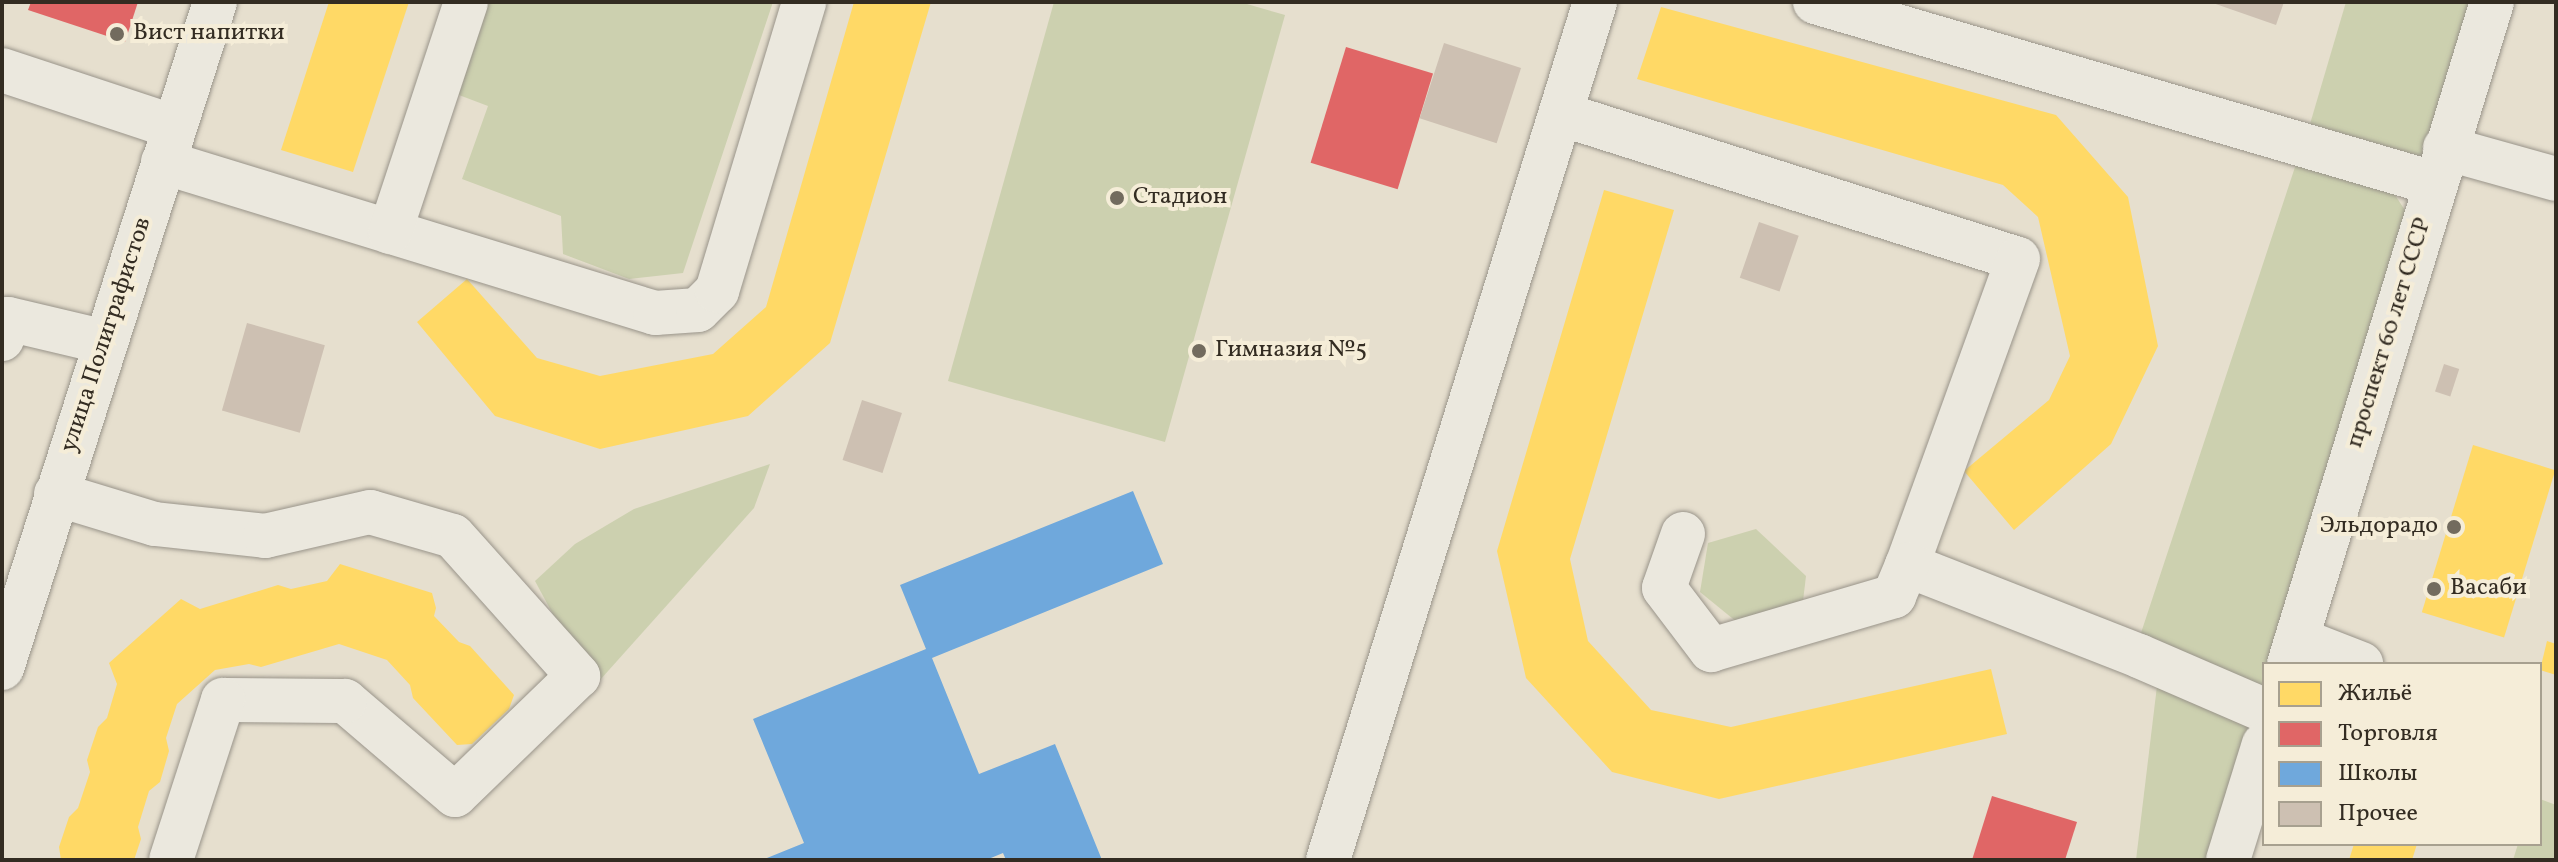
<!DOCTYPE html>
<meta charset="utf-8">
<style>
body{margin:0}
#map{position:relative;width:2558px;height:862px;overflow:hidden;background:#e6dfce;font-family:Vollkorn,serif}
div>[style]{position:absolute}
.green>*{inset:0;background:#ccd0af}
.homes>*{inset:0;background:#ffd966;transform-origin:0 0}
.shops>*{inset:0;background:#e06666;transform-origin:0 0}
.schools>*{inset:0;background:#6fa8dc}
.building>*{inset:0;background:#cdc0b2;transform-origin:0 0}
.roads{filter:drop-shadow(0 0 2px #99948a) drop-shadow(0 0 2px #99948a)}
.minor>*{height:44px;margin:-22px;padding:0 22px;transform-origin:22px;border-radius:22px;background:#ebe8de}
.dots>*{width:22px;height:22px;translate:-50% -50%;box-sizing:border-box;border:4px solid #f5edd8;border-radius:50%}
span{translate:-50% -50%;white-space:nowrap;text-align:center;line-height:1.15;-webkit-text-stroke:8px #f5edd8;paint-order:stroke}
.poi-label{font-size:24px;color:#332c22}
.left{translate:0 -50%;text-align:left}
.right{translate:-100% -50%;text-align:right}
.street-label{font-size:24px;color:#332c22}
.frame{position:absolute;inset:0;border:4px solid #332c22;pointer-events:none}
.legend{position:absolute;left:2262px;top:662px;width:280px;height:184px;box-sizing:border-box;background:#f5edd8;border:2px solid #a7a08f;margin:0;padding:10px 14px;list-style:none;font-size:24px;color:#332c22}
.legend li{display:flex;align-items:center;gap:16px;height:40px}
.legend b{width:40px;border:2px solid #a7a08f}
</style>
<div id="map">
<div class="green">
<i style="clip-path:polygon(483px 2px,773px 2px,683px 273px,629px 279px,563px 254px,561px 216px,462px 179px,488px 106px,451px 92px)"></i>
<i style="clip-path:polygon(1054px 2px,1240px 2px,1285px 15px,1165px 442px,948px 381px)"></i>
<i style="clip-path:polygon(2346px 2px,2472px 2px,2423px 157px,2310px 124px)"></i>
<i style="clip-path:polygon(2297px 161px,2393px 192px,2412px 221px,2272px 664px,2264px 664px,2264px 686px,2139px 639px)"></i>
<i style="clip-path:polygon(770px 464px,754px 508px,600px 680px,583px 670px,535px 581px,575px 544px,634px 509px)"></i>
<i style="clip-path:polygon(1756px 529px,1806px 576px,1803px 601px,1743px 627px,1700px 592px,1708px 543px)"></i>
<i style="clip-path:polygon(2157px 686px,2253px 724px,2211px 860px,2136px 860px)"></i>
<i style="clip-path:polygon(2540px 799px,2556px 805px,2556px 860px,2513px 860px,2518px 844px,2540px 844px)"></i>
</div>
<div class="homes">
<i style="clip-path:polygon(329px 2px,409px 2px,353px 172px,281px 150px)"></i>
<i style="clip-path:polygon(854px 2px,931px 2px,830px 343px,748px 416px,600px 449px,495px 416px,417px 322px,467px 279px,537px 358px,600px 376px,713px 354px,766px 307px)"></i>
<i style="clip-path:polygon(1661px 7px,2056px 115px,2128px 197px,2158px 346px,2111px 444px,2014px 530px,1964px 471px,2049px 400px,2070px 356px,2038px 217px,2003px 185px,1637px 79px)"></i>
<i style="clip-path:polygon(1604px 190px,1674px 210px,1570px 559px,1588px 641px,1651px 710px,1731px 727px,1991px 669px,2007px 734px,1719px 799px,1612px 772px,1526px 678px,1497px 551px)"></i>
<i style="left:2473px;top:445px;width:86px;height:175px;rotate:17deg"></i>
<i style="clip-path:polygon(340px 564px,432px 593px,436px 608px,434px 616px,459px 642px,470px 646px,514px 695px,509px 709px,472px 744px,457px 745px,413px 698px,410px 685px,387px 660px,339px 644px,261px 667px,249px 664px,215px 670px,177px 704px,166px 738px,169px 751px,160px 782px,149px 791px,138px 827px,141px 839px,134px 860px,61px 860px,59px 847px,69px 817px,78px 808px,90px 772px,87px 760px,98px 727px,107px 718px,117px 684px,109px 663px,181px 599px,200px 609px,278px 585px,291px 589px,327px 581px)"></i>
<i style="clip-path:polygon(2547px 641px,2556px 644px,2556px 675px,2540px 670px)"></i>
<i style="clip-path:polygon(2354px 844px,2417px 844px,2412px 860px,2349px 860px)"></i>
</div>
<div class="shops">
<i style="clip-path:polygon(31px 2px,138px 2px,125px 42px,28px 10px)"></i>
<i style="left:1346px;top:47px;width:91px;height:121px;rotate:17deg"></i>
<i style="clip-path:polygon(1992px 796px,2077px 822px,2065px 860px,1972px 860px)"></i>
</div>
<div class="schools">
<i style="clip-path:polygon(1133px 491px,1163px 564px,932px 658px,979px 774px,1055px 744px,1102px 860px,1006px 860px,1003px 853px,986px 860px,762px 860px,804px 843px,753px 719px,926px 649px,900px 585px)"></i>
</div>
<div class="building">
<i style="clip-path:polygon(2210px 2px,2284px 2px,2276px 25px)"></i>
<i style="left:1444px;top:43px;width:81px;height:79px;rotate:18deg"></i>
<i style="left:1759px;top:222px;width:42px;height:59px;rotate:19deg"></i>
<i style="left:247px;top:323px;width:81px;height:91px;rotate:16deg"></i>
<i style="left:2444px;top:364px;width:16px;height:29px;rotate:18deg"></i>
<i style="left:862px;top:400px;width:42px;height:63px;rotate:18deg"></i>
</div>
<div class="roads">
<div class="minor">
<i style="left:1815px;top:2px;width:647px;rotate:16.33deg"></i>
<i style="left:2px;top:70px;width:181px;rotate:18.3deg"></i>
<i style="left:1561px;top:114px;width:479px;rotate:17.6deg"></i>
<i style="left:2018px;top:259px;width:326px;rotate:109.9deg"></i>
<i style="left:1907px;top:565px;width:249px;rotate:21.4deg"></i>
<i style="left:2139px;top:656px;width:136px;rotate:23.4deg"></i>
<i style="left:2445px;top:148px;width:115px;rotate:15.6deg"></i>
<i style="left:163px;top:162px;width:515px;rotate:17.06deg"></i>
<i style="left:655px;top:313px;width:43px;rotate:-4deg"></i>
<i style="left:698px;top:310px;width:27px;rotate:-45deg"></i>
<i style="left:717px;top:291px;width:302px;rotate:-73.2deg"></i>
<i style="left:390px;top:232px;width:242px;rotate:-71.7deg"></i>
<i style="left:2px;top:339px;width:21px;rotate:-73deg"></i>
<i style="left:8px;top:319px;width:100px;rotate:13.3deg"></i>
<i style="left:56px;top:494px;width:103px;rotate:16.9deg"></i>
<i style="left:155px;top:524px;width:111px;rotate:6.2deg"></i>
<i style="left:265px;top:536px;width:108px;rotate:-12.9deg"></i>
<i style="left:370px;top:512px;width:86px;rotate:16.1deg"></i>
<i style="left:453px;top:536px;width:188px;rotate:48.2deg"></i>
<i style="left:578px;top:676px;width:171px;rotate:135.9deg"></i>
<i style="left:455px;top:795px;width:145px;rotate:-139.5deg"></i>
<i style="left:345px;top:701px;width:122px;rotate:-179.5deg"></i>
<i style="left:223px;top:700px;width:168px;rotate:108deg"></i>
<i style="left:1683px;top:534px;width:57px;rotate:109.4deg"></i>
<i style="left:1664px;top:588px;width:78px;rotate:52.8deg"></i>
<i style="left:1711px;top:650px;width:191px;rotate:-16.4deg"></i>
<i style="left:1894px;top:596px;width:34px;rotate:-67deg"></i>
<i style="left:2297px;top:639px;width:69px;rotate:21.3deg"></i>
<i style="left:2289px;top:664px;width:692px;rotate:-72.95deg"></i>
<i style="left:2px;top:668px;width:699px;rotate:-72.26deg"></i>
<i style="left:1328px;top:860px;width:899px;rotate:-72.71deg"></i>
<i style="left:2228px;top:860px;width:121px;rotate:-72.8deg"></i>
</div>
</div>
<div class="dots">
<i style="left:117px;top:34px;background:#726b5e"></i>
<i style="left:1117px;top:198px;background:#726b5e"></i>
<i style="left:1199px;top:351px;background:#726b5e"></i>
<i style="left:2454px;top:527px;background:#726b5e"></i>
<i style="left:2434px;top:589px;background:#726b5e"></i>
</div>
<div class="poi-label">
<span class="left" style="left:133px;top:34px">Вист напитки</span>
<span class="left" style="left:1133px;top:198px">Стадион</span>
<span class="left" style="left:1215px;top:351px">Гимназия №5</span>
<span class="right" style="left:2438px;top:527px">Эльдорадо</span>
<span class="left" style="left:2450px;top:589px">Васаби</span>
</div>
<div class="street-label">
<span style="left:2390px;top:333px;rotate:-73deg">проспект 60 лет СССР</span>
<span style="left:107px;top:335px;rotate:-72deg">улица Полиграфистов</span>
</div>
<div class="frame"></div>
<ul class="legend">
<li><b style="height:22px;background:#ffd966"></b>Жильё</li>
<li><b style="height:22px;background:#e06666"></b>Торговля</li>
<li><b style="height:22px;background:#6fa8dc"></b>Школы</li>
<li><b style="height:22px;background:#cdc0b2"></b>Прочее</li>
</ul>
</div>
